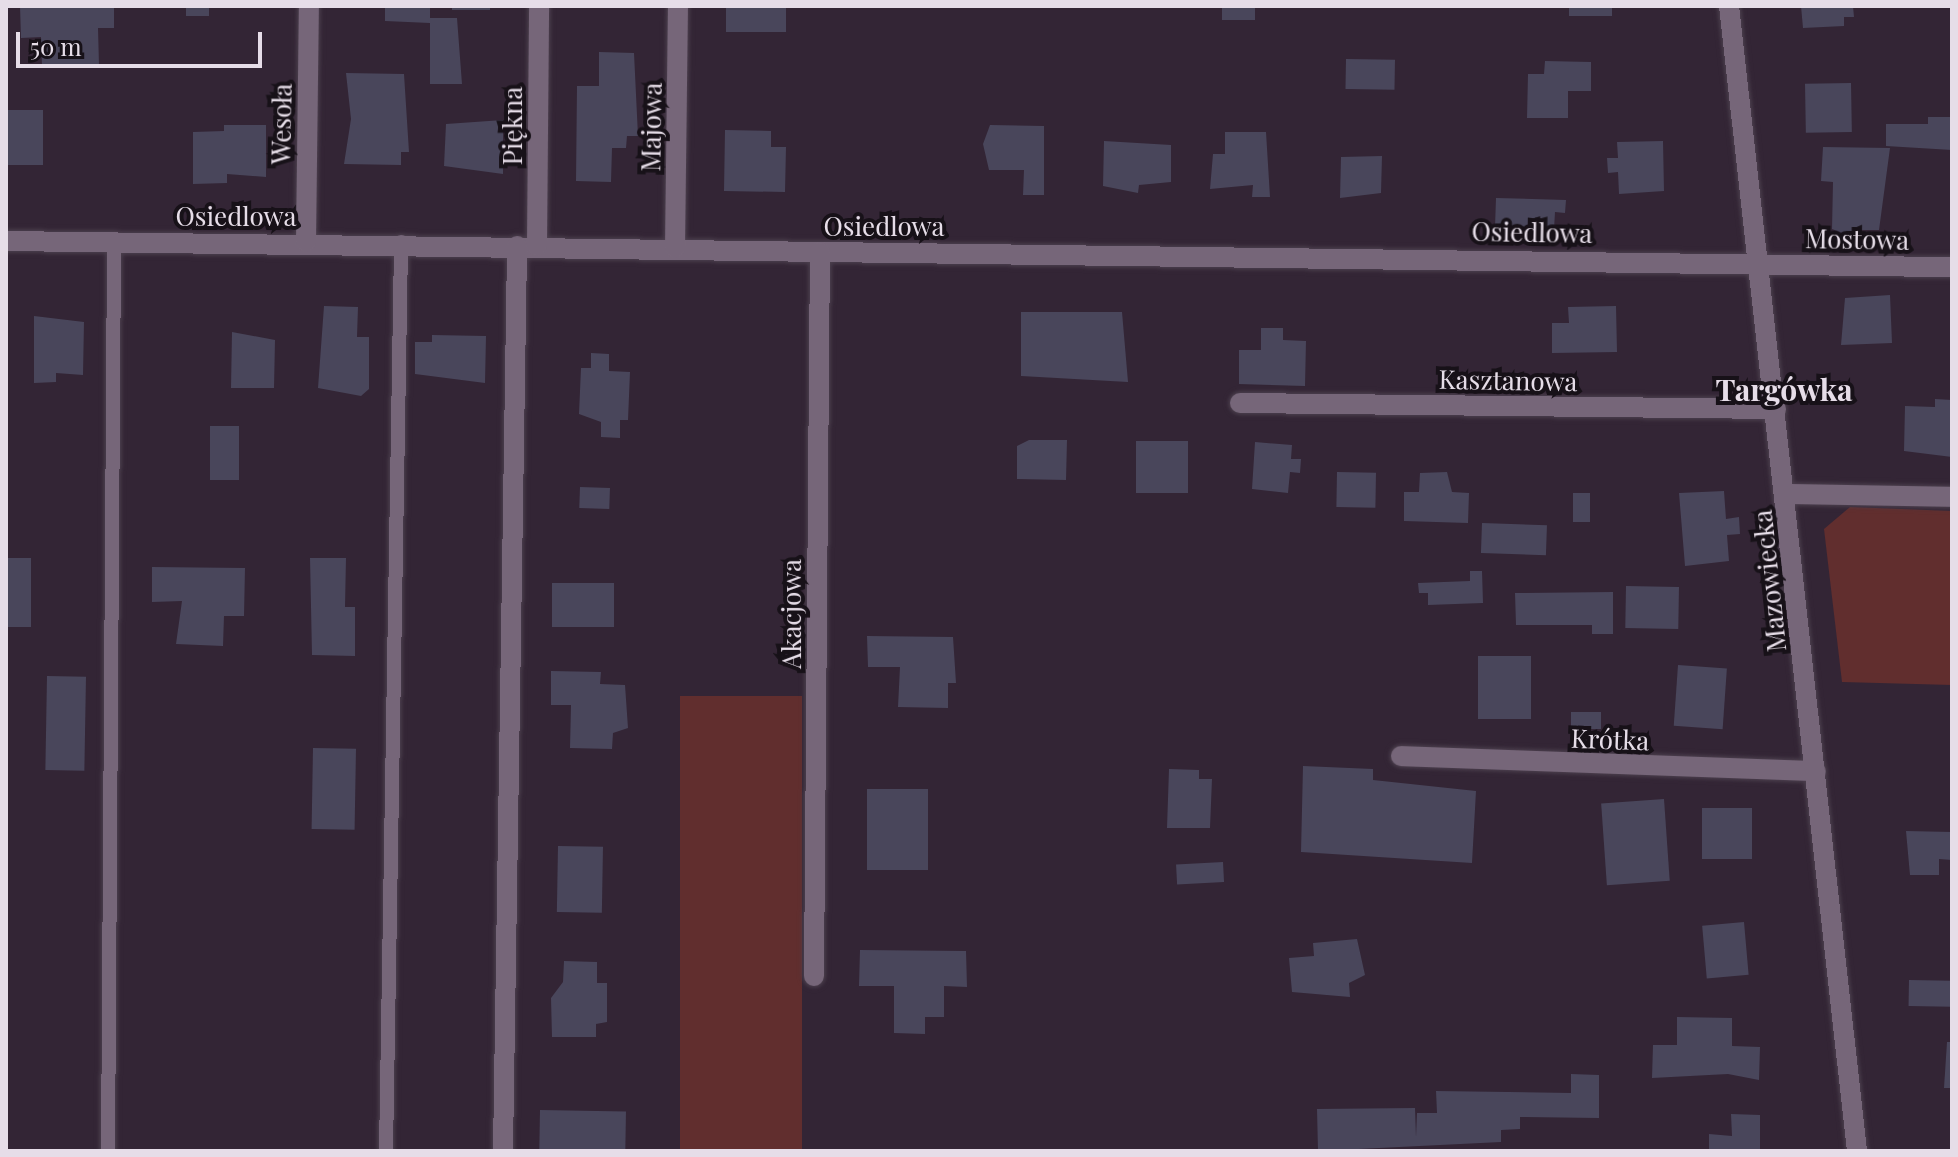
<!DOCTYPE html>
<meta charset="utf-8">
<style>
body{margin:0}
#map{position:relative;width:1958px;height:1157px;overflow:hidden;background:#332535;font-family:"Playfair Display",serif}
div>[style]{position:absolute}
.green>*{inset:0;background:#612e2e;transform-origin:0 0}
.building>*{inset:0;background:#49465b;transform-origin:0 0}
.roads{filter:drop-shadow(0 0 2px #4c404e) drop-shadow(0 0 2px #4c404e)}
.service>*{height:14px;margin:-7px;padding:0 7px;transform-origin:7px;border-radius:7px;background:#766679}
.minor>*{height:20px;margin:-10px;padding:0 10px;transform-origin:10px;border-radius:10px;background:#766679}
.tertiary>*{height:20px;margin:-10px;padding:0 10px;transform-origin:10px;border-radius:10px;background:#766679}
span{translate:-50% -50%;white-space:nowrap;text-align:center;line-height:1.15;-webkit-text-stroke:8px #171118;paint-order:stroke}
.street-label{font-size:26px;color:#e6dde8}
.quarter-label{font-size:30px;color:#e6dde8;font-weight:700}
.frame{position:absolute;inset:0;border:8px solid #e6dde8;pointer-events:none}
.scale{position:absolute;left:16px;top:32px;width:246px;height:36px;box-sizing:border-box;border:4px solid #e6dde8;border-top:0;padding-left:10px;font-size:24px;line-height:28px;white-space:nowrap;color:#e6dde8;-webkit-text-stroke:6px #171118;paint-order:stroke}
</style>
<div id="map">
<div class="green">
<i style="clip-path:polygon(1850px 507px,1952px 511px,1952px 685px,1842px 682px,1824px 529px)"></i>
<i style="left:802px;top:696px;width:455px;height:122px;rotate:90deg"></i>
</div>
<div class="building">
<i style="clip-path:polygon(20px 6px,114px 6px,114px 28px,98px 28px,99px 65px,42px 66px,41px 37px,21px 38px)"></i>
<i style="left:186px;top:6px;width:23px;height:10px"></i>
<i style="clip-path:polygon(385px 6px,430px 6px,430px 18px,457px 18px,462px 84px,430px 84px,430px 23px,385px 21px)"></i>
<i style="left:452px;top:6px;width:38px;height:4px"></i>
<i style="left:726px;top:6px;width:60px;height:26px"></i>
<i style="left:1222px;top:6px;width:33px;height:14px"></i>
<i style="left:1569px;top:6px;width:43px;height:10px"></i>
<i style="clip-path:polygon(1801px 6px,1853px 6px,1854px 17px,1844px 17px,1844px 26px,1803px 28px)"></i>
<i style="clip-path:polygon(599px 52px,634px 53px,638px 136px,627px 136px,626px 148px,612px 148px,611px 182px,576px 181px,577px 86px,599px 86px)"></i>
<i style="left:1346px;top:59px;width:49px;height:30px;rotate:1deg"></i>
<i style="clip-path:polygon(1545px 61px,1591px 62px,1591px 91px,1568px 91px,1568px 118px,1527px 118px,1528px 74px,1544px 74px)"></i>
<i style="clip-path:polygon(346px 73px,404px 74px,409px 152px,401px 152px,401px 165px,344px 164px,351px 119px)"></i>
<i style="left:1851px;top:83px;width:49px;height:46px;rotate:89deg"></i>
<i style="left:43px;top:110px;width:55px;height:37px;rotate:90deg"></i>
<i style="clip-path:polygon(1928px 117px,1952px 117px,1952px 150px,1886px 146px,1886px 124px,1928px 124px)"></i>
<i style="clip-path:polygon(503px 120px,503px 174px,444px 166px,446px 124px)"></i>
<i style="clip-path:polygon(224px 125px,266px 125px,266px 177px,227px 174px,227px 183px,193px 184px,193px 132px,224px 131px)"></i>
<i style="clip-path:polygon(990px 125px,1044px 126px,1044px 195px,1023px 195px,1024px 170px,989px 170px,983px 144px)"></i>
<i style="clip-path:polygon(725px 130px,771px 131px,771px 147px,786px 147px,785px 192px,724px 191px)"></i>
<i style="clip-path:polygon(1225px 132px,1266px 132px,1270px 197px,1252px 197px,1253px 185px,1210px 189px,1213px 154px,1225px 154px)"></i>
<i style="clip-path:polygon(1104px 141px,1171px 145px,1171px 182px,1139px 185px,1138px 193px,1103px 186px)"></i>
<i style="clip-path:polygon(1663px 141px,1664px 191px,1619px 194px,1618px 172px,1608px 173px,1607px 158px,1618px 158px,1617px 142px)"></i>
<i style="clip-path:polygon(1823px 147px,1890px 148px,1879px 230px,1858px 230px,1858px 239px,1832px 229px,1833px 182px,1821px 181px)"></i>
<i style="clip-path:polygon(1382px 156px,1381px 193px,1340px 198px,1341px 157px)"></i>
<i style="clip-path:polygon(1496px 198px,1566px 200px,1565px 213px,1555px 212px,1554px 230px,1495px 227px)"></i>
<i style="clip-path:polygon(1890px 295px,1892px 343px,1841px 345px,1845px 298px)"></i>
<i style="clip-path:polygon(324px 306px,358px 307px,357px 337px,369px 337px,369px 389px,361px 396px,318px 388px)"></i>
<i style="clip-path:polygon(1616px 306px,1617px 352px,1552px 353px,1552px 323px,1569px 323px,1568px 307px)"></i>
<i style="clip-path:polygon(1021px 312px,1122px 312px,1128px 382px,1021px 376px)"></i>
<i style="clip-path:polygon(34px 316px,84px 322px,83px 375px,56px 373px,56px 382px,34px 383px)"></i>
<i style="clip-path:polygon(1261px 328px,1283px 328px,1283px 340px,1306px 341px,1305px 386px,1239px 384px,1239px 350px,1261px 350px)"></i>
<i style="clip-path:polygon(232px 332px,275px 340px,274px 388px,231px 388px)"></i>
<i style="clip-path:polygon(432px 335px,486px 336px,485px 383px,415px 374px,415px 342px,432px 342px)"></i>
<i style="clip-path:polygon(591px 353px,609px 354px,609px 371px,630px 372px,628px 420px,620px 420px,620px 438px,601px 437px,601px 422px,579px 414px,581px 368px,591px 368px)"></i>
<i style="clip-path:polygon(1935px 399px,1952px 400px,1952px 457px,1904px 451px,1905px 406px,1935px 407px)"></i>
<i style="left:210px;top:426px;width:29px;height:54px"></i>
<i style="clip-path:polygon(1029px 440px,1067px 440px,1066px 480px,1017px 479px,1017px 446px)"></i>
<i style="left:1188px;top:441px;width:52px;height:52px;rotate:90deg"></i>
<i style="clip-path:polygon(1255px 442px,1292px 445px,1291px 459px,1301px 459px,1300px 473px,1290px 472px,1288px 493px,1252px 489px)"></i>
<i style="left:1337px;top:472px;width:39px;height:35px;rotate:1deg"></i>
<i style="clip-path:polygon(1447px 472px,1452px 492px,1469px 493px,1468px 523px,1404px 521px,1404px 492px,1419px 492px,1420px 473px)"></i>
<i style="left:580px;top:487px;width:30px;height:21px;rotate:2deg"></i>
<i style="clip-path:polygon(1724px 491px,1726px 519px,1739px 517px,1740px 534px,1727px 535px,1729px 561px,1685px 566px,1679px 493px)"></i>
<i style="left:1573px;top:493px;width:17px;height:29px"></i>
<i style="left:1482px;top:523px;width:65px;height:30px;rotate:2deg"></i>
<i style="left:6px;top:558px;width:25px;height:69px"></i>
<i style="clip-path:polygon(310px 558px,346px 558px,345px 607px,355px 607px,355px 656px,312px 655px)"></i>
<i style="clip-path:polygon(152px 567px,245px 568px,244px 616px,224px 616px,223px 646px,176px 644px,182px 601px,152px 602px)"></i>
<i style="clip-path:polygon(1470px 571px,1482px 571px,1483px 603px,1428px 605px,1428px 593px,1419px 593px,1418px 583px,1470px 581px)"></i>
<i style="left:614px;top:583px;width:44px;height:62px;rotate:90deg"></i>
<i style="left:1626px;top:586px;width:53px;height:42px;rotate:1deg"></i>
<i style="clip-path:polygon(1613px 592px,1613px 634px,1592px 634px,1592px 625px,1516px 625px,1515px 593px)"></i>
<i style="clip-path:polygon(867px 636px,953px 637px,956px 683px,948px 683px,948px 708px,898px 707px,900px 667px,868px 667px)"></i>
<i style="left:1478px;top:656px;width:53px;height:63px"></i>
<i style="left:1678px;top:665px;width:49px;height:61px;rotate:4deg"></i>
<i style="clip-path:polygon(551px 671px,601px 672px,600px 684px,625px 685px,628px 728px,613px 733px,612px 749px,570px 748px,571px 705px,551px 705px)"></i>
<i style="left:47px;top:676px;width:39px;height:94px;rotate:1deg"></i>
<i style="left:1571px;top:712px;width:30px;height:17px"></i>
<i style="left:313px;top:748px;width:43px;height:81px;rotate:1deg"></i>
<i style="clip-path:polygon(1303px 766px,1373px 769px,1373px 780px,1476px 791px,1472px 863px,1301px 852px)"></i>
<i style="clip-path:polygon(1169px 769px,1199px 770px,1199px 779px,1212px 779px,1210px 828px,1167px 828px)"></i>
<i style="left:867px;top:789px;width:61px;height:81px"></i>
<i style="left:1664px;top:799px;width:82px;height:63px;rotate:86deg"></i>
<i style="left:1702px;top:808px;width:50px;height:51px"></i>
<i style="clip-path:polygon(1906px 831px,1952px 832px,1952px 860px,1939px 859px,1939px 875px,1910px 875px)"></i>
<i style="left:558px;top:846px;width:45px;height:66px;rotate:1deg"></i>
<i style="left:1223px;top:862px;width:20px;height:47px;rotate:87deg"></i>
<i style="left:1744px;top:922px;width:53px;height:42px;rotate:85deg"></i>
<i style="clip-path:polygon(1357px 939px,1365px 975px,1349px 983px,1350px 997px,1292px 992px,1289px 958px,1314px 956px,1313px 943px)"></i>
<i style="clip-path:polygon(860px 950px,966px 951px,967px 987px,944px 986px,944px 1017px,925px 1017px,925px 1034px,894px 1033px,894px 986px,859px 986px)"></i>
<i style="clip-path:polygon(564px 961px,597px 962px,597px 983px,607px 983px,607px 1022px,596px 1024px,596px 1037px,552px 1037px,551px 998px,563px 982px)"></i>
<i style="left:1909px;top:980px;width:43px;height:26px;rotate:1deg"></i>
<i style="clip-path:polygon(1677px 1017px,1732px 1018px,1732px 1046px,1760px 1047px,1759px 1080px,1728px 1074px,1652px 1078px,1653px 1045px,1677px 1045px)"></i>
<i style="clip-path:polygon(1947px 1042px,1952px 1042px,1952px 1088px,1944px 1088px)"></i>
<i style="clip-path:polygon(1571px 1074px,1599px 1075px,1599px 1118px,1520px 1117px,1520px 1129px,1501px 1130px,1501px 1142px,1318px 1151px,1317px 1109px,1415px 1108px,1416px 1137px,1417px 1113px,1437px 1113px,1436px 1091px,1571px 1093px)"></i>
<i style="left:540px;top:1110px;width:86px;height:41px;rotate:1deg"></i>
<i style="clip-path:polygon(1731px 1114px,1760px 1115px,1760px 1151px,1709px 1151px,1709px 1134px,1732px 1136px)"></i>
</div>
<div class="roads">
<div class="service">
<i style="left:108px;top:1151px;width:909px;rotate:-89.62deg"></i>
<i style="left:386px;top:1151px;width:909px;rotate:-89.05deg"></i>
</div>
<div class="minor">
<i style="left:6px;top:241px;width:1946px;rotate:0.77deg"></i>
<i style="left:306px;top:242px;width:236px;rotate:-89.3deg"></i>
<i style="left:537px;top:246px;width:240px;rotate:-89.5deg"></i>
<i style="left:675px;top:248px;width:242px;rotate:-89.3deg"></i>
<i style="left:1240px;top:403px;width:536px;rotate:0.64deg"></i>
<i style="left:1786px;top:494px;width:166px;rotate:1deg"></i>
<i style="left:1401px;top:756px;width:415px;rotate:2.1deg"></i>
<i style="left:814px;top:976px;width:724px;rotate:-89.53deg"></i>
<i style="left:503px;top:1151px;width:905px;rotate:-89.11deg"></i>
</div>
<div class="tertiary">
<i style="left:1729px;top:6px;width:1152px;rotate:83.62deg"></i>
</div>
</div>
<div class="street-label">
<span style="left:281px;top:124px;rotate:-89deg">Wesoła</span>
<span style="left:512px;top:126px;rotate:-90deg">Piękna</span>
<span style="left:651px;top:127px;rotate:-89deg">Majowa</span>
<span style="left:236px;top:216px">Osiedlowa</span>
<span style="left:884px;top:226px">Osiedlowa</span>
<span style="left:1532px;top:232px;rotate:1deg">Osiedlowa</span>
<span style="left:1857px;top:239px;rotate:1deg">Mostowa</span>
<span style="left:1508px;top:380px;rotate:1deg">Kasztanowa</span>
<span style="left:1769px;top:581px;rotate:-96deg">Mazowiecka</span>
<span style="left:791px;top:614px;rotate:-90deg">Akacjowa</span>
<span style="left:1610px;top:739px;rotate:2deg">Krótka</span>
</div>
<div class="quarter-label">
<span style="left:1784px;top:389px">Targówka</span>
</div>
<div class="frame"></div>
<div class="scale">50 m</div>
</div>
